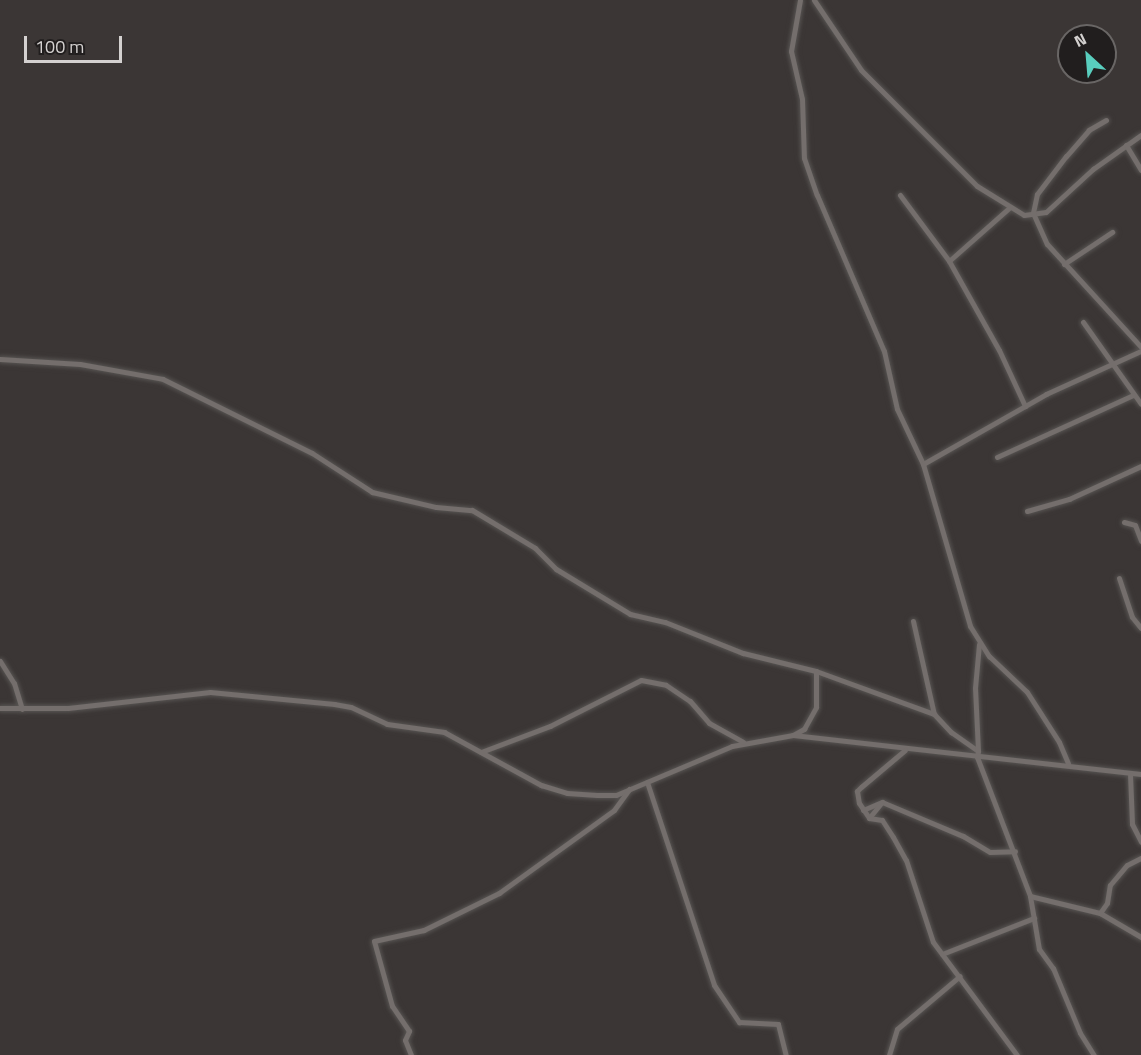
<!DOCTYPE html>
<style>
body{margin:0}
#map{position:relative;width:1141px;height:1055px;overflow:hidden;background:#3b3635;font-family:"Titillium Web",sans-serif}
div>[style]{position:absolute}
.roads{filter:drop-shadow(0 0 2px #575452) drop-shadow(0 0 2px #575452)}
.minor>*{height:5px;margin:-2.5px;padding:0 2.5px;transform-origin:2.5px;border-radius:2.5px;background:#746e6c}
span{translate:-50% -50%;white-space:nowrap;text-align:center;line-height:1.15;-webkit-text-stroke:6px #211e1e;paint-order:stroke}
.north{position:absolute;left:1057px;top:24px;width:60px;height:60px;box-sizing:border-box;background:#211e1e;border:2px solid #696665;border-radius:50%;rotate:334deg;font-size:16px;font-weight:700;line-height:24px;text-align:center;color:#d4d1d0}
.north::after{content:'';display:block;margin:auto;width:21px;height:27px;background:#59cebe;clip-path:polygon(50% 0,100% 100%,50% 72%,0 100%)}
.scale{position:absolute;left:24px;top:36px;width:98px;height:27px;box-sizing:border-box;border:3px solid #d4d1d0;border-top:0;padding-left:8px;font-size:18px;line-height:21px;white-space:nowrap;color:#d4d1d0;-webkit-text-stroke:4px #211e1e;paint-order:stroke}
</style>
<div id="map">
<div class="roads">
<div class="minor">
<i style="left:800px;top:0;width:52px;rotate:100deg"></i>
<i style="left:791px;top:51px;width:49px;rotate:77.1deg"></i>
<i style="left:802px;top:99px;width:59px;rotate:88.1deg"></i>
<i style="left:804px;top:158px;width:39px;rotate:71deg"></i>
<i style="left:817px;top:195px;width:170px;rotate:66.8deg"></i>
<i style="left:884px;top:351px;width:59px;rotate:77.4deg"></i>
<i style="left:897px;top:409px;width:61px;rotate:64.7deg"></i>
<i style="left:923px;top:464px;width:169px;rotate:73.8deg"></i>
<i style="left:970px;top:626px;width:36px;rotate:58deg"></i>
<i style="left:989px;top:656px;width:52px;rotate:43.5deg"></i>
<i style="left:1027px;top:692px;width:59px;rotate:57.4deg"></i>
<i style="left:1059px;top:742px;width:23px;rotate:67deg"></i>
<i style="left:814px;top:0;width:84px;rotate:56.1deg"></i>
<i style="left:861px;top:70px;width:164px;rotate:45deg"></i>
<i style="left:977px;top:186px;width:55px;rotate:31.7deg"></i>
<i style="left:1024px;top:215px;width:22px;rotate:-8deg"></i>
<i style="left:1046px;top:212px;width:64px;rotate:-42.5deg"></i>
<i style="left:1093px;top:169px;width:59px;rotate:-35.3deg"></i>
<i style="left:1106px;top:120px;width:20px;rotate:150deg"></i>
<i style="left:1089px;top:130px;width:35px;rotate:131deg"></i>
<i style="left:1066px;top:156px;width:48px;rotate:127.3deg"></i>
<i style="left:1037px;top:194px;width:19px;rotate:102deg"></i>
<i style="left:1033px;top:213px;width:34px;rotate:66deg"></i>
<i style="left:1047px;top:244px;width:139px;rotate:47.6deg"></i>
<i style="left:1126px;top:145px;width:29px;rotate:59deg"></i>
<i style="left:900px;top:195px;width:82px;rotate:53.4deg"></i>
<i style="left:949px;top:261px;width:102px;rotate:60.7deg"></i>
<i style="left:999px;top:350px;width:62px;rotate:65.1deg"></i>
<i style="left:949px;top:261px;width:81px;rotate:-41.5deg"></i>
<i style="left:1064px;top:264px;width:58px;rotate:-33.7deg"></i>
<i style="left:1083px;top:322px;width:100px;rotate:54.7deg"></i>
<i style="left:0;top:359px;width:80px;rotate:3.6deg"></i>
<i style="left:80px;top:364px;width:84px;rotate:10.2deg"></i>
<i style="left:163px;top:379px;width:166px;rotate:26.4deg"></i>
<i style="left:312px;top:453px;width:72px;rotate:33deg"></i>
<i style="left:372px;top:492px;width:66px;rotate:13.2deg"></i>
<i style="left:436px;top:507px;width:36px;rotate:5deg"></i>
<i style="left:472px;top:510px;width:74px;rotate:31.1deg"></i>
<i style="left:535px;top:548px;width:30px;rotate:45deg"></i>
<i style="left:556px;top:569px;width:87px;rotate:31.3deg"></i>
<i style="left:630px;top:614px;width:36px;rotate:13deg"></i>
<i style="left:665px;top:622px;width:84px;rotate:21.7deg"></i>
<i style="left:743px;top:653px;width:75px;rotate:13.9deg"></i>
<i style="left:816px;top:671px;width:126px;rotate:20deg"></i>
<i style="left:934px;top:714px;width:25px;rotate:47deg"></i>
<i style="left:951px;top:732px;width:33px;rotate:35deg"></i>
<i style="left:978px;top:751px;width:6px;rotate:99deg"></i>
<i style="left:977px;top:757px;width:149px;rotate:69.1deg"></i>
<i style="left:1030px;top:896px;width:54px;rotate:80.4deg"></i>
<i style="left:1039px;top:949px;width:24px;rotate:54deg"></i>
<i style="left:1053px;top:968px;width:70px;rotate:67.4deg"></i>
<i style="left:1080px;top:1033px;width:26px;rotate:58deg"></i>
<i style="left:997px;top:457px;width:149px;rotate:-24.5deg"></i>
<i style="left:923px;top:464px;width:142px;rotate:-29.6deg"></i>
<i style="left:1046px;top:394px;width:104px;rotate:-24.4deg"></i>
<i style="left:1027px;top:511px;width:44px;rotate:-15.9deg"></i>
<i style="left:1069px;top:499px;width:79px;rotate:-24.6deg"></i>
<i style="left:1124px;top:522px;width:11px;rotate:15deg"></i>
<i style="left:1135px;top:525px;width:17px;rotate:69deg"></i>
<i style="left:1119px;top:578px;width:41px;rotate:71.6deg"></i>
<i style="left:1132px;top:617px;width:14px;rotate:51deg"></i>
<i style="left:913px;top:621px;width:95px;rotate:77.3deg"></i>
<i style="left:0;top:661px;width:26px;rotate:58deg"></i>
<i style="left:14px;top:683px;width:27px;rotate:73deg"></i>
<i style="left:0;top:708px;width:68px"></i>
<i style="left:68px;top:708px;width:143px;rotate:-6.4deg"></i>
<i style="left:210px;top:692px;width:125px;rotate:5.5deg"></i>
<i style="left:334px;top:704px;width:17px;rotate:10deg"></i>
<i style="left:351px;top:707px;width:40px;rotate:25deg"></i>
<i style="left:387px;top:724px;width:58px;rotate:8deg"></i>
<i style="left:444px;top:732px;width:111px;rotate:28.7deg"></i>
<i style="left:541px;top:785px;width:27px;rotate:17deg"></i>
<i style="left:567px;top:793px;width:30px;rotate:4deg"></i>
<i style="left:597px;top:795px;width:19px"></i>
<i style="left:616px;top:795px;width:126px;rotate:-22.9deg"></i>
<i style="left:732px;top:746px;width:62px;rotate:-10.2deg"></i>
<i style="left:793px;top:735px;width:350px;rotate:6.4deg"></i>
<i style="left:793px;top:735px;width:13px;rotate:-29deg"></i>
<i style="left:804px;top:729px;width:25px;rotate:-61deg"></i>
<i style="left:816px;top:707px;width:36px;rotate:-90deg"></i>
<i style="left:905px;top:750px;width:57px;rotate:139.9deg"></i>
<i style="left:861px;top:787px;width:6px;rotate:135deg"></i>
<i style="left:857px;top:791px;width:12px;rotate:81deg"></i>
<i style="left:859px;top:803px;width:18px;rotate:56deg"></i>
<i style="left:869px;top:818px;width:13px;rotate:9deg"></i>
<i style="left:882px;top:820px;width:20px;rotate:57deg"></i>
<i style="left:893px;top:837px;width:26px;rotate:61deg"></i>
<i style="left:906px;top:860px;width:86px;rotate:71.8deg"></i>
<i style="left:933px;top:942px;width:141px;rotate:53.4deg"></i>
<i style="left:978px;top:751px;width:63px;rotate:-92.7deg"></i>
<i style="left:975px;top:688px;width:44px;rotate:-84.8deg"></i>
<i style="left:481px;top:752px;width:74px;rotate:-20.6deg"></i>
<i style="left:550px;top:726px;width:102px;rotate:-26.8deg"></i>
<i style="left:641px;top:680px;width:25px;rotate:11deg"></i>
<i style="left:666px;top:685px;width:29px;rotate:34deg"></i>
<i style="left:690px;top:701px;width:29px;rotate:49deg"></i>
<i style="left:709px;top:723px;width:39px;rotate:29deg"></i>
<i style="left:1130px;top:774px;width:50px;rotate:87.7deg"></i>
<i style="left:1132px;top:824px;width:20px;rotate:63deg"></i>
<i style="left:647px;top:782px;width:214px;rotate:71.7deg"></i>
<i style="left:714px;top:985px;width:45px;rotate:56deg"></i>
<i style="left:739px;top:1022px;width:39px;rotate:3deg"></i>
<i style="left:778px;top:1024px;width:32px;rotate:76deg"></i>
<i style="left:863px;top:810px;width:21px;rotate:-23deg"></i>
<i style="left:882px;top:802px;width:88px;rotate:22.8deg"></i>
<i style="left:963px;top:836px;width:31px;rotate:31deg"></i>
<i style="left:990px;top:852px;width:25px;rotate:-2deg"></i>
<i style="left:869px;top:818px;width:19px;rotate:-51deg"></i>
<i style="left:1030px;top:896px;width:72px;rotate:13.7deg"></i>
<i style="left:1100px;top:913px;width:48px;rotate:30.3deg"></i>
<i style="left:1100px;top:913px;width:12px;rotate:-55deg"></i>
<i style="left:1107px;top:903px;width:18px;rotate:-81deg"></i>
<i style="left:1110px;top:885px;width:26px;rotate:-50deg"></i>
<i style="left:1127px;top:865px;width:16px;rotate:-27deg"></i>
<i style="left:942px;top:954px;width:99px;rotate:-21.4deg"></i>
<i style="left:411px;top:1055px;width:16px;rotate:-112deg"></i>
<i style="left:405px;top:1040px;width:10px;rotate:-66deg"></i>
<i style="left:409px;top:1031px;width:30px;rotate:-124deg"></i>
<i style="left:392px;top:1006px;width:67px;rotate:-105.5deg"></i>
<i style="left:374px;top:941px;width:51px;rotate:-12.4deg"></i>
<i style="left:424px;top:930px;width:84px;rotate:-26.3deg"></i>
<i style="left:499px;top:893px;width:142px;rotate:-35.8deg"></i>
<i style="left:614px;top:810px;width:26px;rotate:-54deg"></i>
<i style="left:889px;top:1055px;width:27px;rotate:-73deg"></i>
<i style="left:897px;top:1029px;width:82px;rotate:-40.1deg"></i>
</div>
</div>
<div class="north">N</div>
<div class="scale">100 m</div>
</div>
